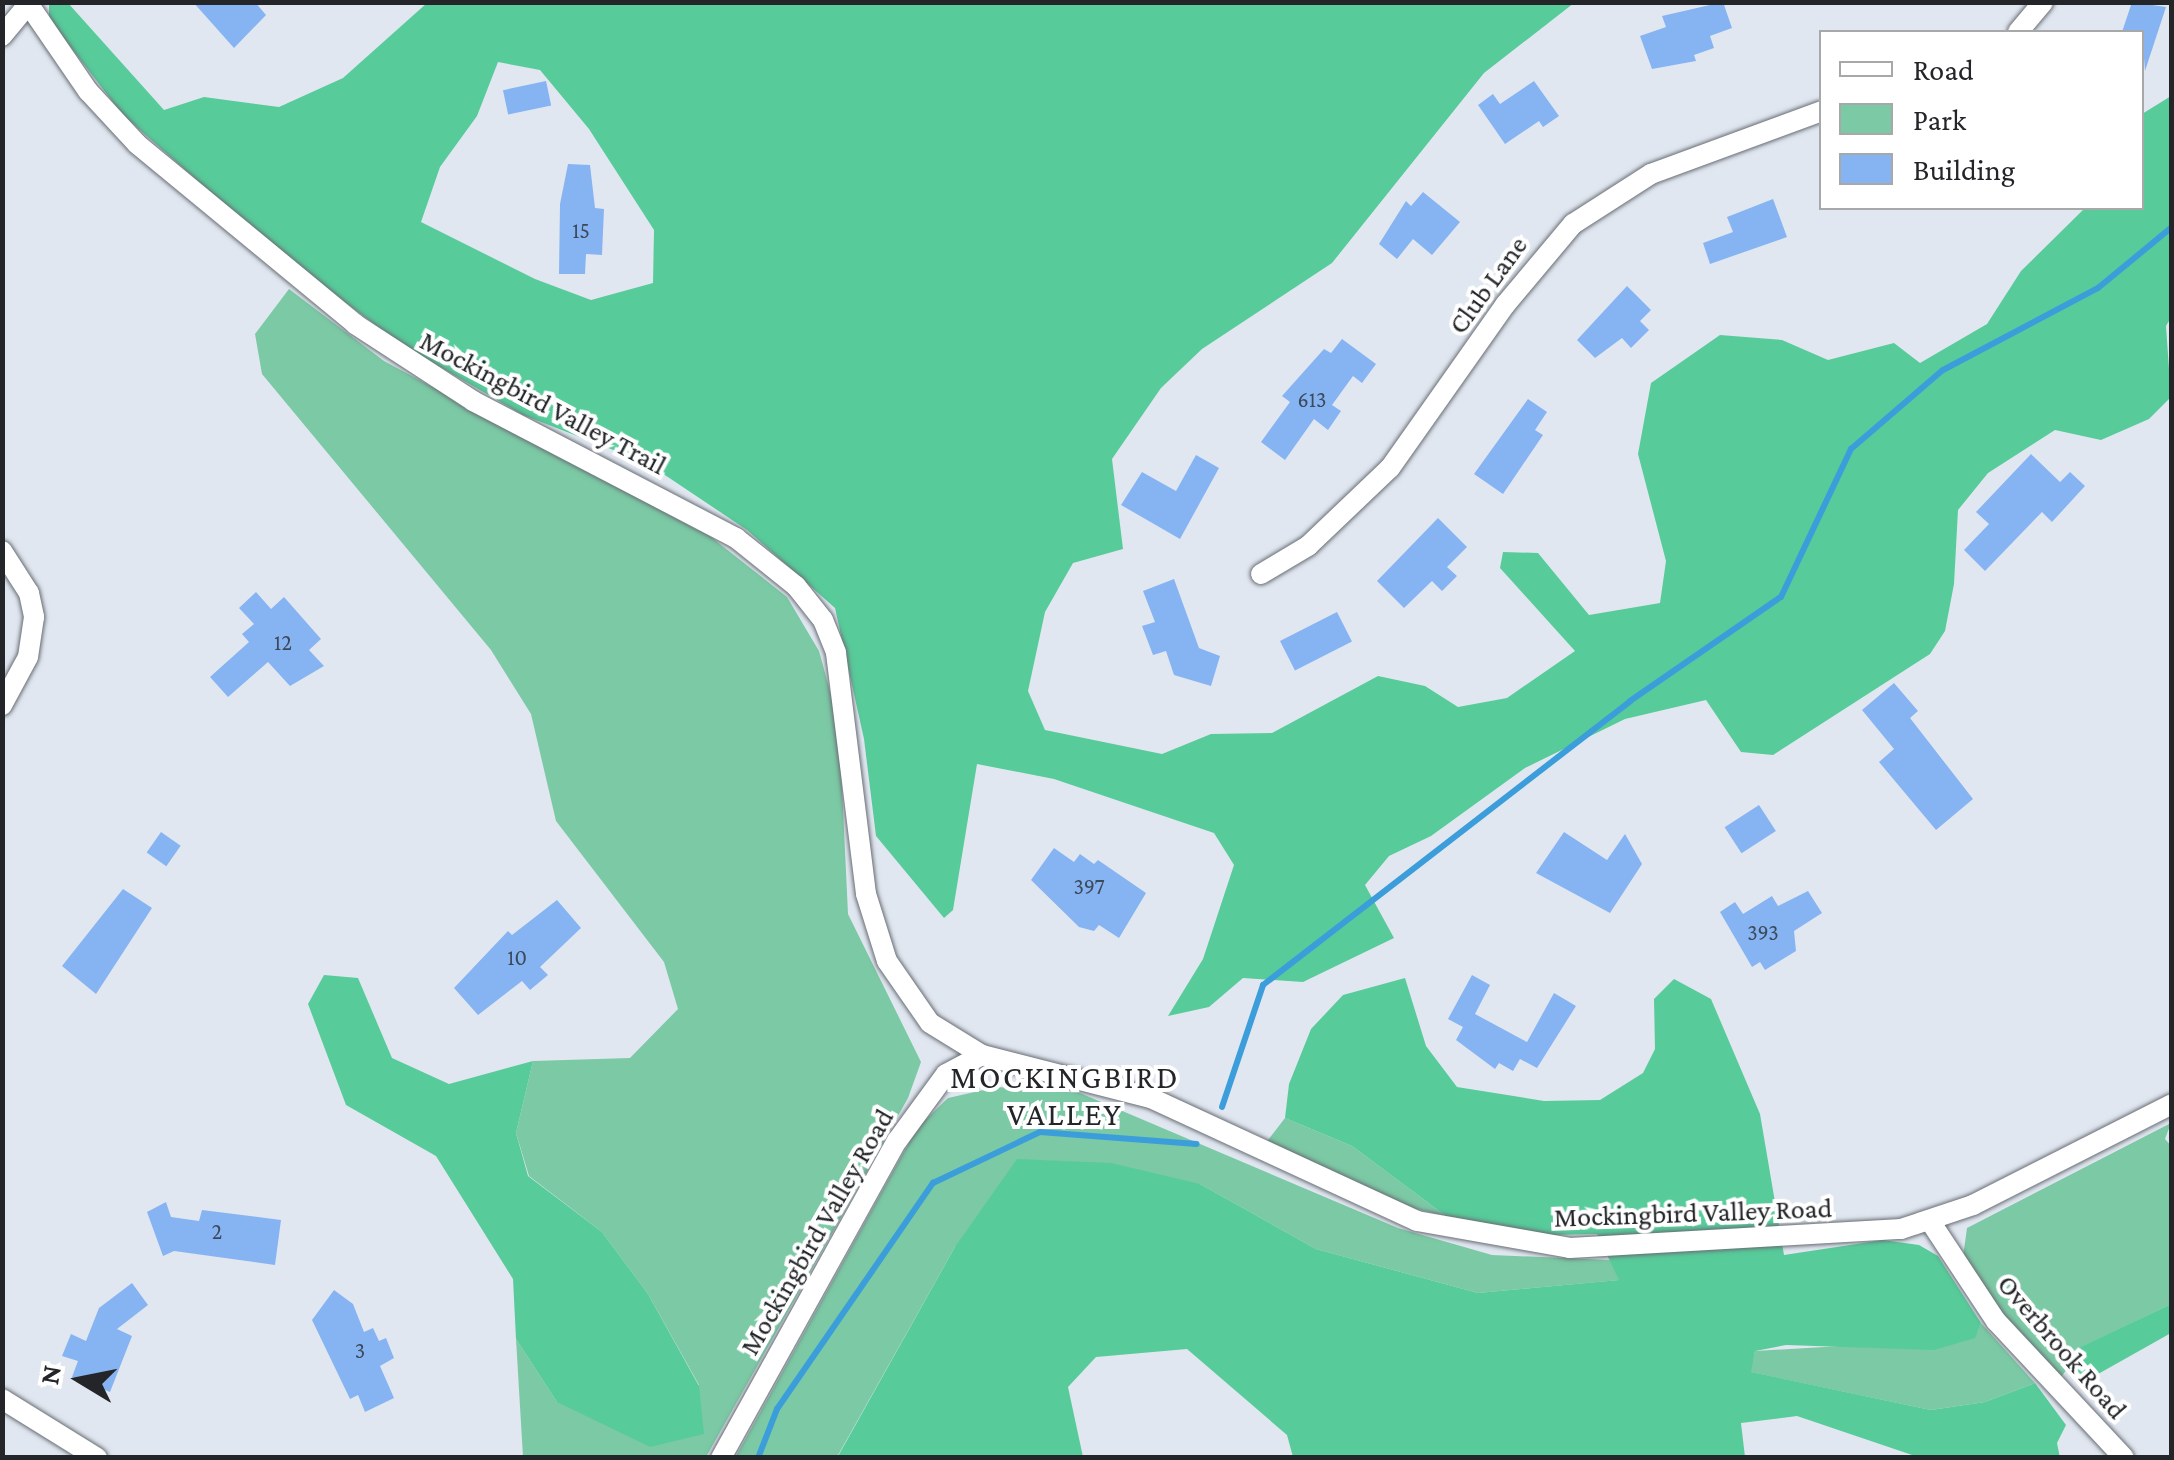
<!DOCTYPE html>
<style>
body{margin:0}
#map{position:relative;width:2174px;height:1460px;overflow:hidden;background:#e1e7f0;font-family:"Crimson Pro",serif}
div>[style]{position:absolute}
.green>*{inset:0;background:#7cc9a5}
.forest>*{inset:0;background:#58cb9a}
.stream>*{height:6px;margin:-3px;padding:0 3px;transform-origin:3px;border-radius:3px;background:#3b9edb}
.building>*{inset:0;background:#86b4f2;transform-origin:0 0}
.roads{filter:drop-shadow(0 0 2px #686d75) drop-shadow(0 0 2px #686d75)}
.street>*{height:20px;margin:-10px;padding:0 10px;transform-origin:10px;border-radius:10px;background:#fff}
span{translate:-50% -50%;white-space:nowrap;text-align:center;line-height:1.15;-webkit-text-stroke:8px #fff;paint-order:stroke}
.number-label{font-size:22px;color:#3c495a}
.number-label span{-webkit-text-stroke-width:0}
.street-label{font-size:28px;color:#232528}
.quarter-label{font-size:32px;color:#232528;letter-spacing:2.5px}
.frame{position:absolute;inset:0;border:5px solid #232528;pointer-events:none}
.legend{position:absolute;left:1819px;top:30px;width:325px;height:180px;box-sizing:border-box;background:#fff;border:2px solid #a7a8a9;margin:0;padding:12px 18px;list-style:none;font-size:30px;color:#232528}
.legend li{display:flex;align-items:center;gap:20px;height:50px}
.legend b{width:50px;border:2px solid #a7a8a9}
.north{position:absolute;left:30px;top:1330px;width:100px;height:100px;-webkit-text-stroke:8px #fff;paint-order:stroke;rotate:280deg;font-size:28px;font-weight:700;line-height:40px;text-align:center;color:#232528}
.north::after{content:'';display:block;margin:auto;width:35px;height:45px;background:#232528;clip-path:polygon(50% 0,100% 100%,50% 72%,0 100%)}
</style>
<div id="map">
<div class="green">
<i style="clip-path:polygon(289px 289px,384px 361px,711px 537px,787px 597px,819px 651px,839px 724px,848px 914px,921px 1062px,908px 1098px,706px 1457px,523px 1457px,516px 1339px,557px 1402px,699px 1385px,648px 1294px,602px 1232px,529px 1176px,516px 1133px,533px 1061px,630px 1058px,678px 1009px,664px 962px,556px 821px,531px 714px,491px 650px,262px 374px,255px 334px)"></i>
<i style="clip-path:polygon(997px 1087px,1080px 1093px,1398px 1228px,1492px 1255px,1610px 1260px,1620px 1280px,1478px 1293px,1316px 1249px,1200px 1184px,955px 1247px,837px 1457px,735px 1458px,917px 1128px,948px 1098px)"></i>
<i style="clip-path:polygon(1285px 1118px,1352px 1146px,1446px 1216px,1395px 1204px,1265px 1144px)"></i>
<i style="clip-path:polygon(2171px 1123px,2165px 1139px,2172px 1147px,2171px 1304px,2065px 1355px,2067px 1369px,2058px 1381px,1962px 1264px,1967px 1228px)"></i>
<i style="clip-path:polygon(1981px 1323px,2035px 1383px,1985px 1402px,1931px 1410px,1750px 1372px,1755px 1351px,1974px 1338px)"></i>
</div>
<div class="forest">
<i style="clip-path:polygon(evenodd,49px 3px,68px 3px,164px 110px,204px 97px,279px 107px,343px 78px,427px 3px,1574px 3px,1484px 73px,1332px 263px,1202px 349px,1161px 388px,1112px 459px,1123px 549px,1073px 563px,1045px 612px,1028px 691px,1045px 730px,1162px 754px,1211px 734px,1272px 733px,1378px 676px,1425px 686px,1458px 707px,1507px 698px,1575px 651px,1500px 568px,1503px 552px,1538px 553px,1589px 615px,1660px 603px,1666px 561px,1638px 454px,1651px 383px,1720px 335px,1782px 340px,1828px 360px,1894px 343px,1920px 363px,1987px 324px,2021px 271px,2085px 208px,2142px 208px,2142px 114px,2171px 96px,2172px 316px,2166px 326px,2171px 397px,2149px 419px,2101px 440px,2055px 430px,1988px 473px,1958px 510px,1954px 584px,1945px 631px,1930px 654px,1773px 755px,1741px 752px,1706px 700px,1625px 719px,1525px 768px,1431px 836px,1389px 856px,1365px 885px,1394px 938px,1303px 982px,1243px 978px,1209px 1007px,1168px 1016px,1203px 959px,1234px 865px,1214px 833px,1054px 779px,977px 764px,953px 910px,944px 918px,876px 836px,864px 739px,835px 608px,747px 530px,647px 463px,523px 415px,401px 344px,283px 256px,123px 115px,49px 19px,49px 3px,498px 62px,540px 70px,589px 129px,654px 230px,653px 283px,591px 300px,535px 279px,421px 222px,440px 167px,477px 116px,498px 62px)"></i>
<i style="clip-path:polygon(324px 975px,358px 978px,392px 1058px,449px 1084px,533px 1061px,516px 1133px,528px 1176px,602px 1232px,648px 1294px,699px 1386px,704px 1434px,650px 1447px,557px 1402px,516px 1339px,513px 1279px,436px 1156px,346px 1105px,308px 1004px)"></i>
<i style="clip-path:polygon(1405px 978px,1426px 1046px,1457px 1087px,1544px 1101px,1600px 1100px,1643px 1073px,1655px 1049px,1654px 999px,1674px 979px,1711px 999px,1760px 1114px,1784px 1255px,1883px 1240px,1919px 1245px,1938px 1256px,1981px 1323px,1975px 1338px,1934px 1350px,1786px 1345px,1755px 1351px,1751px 1372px,1931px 1410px,1985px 1402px,2035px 1383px,2066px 1425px,2057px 1443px,2060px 1458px,1918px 1457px,1797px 1416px,1741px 1423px,1745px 1457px,1293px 1457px,1287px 1435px,1187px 1349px,1096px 1357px,1068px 1387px,1083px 1457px,837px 1458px,955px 1247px,1017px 1159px,1111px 1163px,1200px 1184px,1316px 1249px,1478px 1293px,1619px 1280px,1597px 1234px,1551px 1235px,1446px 1216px,1352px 1146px,1285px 1118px,1289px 1084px,1311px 1029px,1343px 995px)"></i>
<i style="clip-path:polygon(2171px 1304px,2171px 1333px,2091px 1378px,2067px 1369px,2064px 1355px)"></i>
</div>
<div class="stream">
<i style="left:1222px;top:1107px;width:129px;rotate:-71.4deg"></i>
<i style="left:1263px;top:985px;width:464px;rotate:-37.7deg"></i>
<i style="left:1630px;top:701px;width:183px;rotate:-34.6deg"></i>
<i style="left:1781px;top:597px;width:164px;rotate:-64.7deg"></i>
<i style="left:1851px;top:449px;width:121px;rotate:-40.7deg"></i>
<i style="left:1943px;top:370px;width:175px;rotate:-27.9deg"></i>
<i style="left:2098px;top:288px;width:96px;rotate:-39.5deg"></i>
<i style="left:758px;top:1458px;width:53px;rotate:-68.8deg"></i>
<i style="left:777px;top:1409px;width:275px;rotate:-55.4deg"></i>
<i style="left:933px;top:1183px;width:119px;rotate:-25.5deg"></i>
<i style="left:1040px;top:1132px;width:157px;rotate:4.4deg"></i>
</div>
<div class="building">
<i style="clip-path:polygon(193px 2px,255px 2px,266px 15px,234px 48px)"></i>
<i style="clip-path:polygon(1723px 2px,1732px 28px,1710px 36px,1714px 48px,1694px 55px,1696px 61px,1652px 69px,1640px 36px,1666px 27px,1662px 16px)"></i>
<i style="clip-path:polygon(2132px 2px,2166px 7px,2145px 71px,2142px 32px,2122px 32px)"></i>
<i style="left:546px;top:81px;width:25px;height:44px;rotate:78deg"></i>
<i style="clip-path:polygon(1534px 81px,1559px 116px,1543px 127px,1539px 121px,1505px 144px,1478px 105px,1493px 94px,1500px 104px)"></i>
<i style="clip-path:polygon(568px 164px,590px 165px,595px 208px,604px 209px,602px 255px,586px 254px,585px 274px,559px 274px,560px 204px)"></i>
<i style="clip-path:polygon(1423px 192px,1460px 222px,1432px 255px,1413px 239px,1397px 259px,1379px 244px,1406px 201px,1411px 206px)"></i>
<i style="clip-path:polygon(1773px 199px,1787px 237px,1710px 264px,1703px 243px,1733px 232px,1727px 217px)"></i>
<i style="clip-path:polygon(1627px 286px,1651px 310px,1640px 321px,1649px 330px,1631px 348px,1622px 338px,1595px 358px,1577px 340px)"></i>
<i style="clip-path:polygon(1342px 339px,1376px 364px,1362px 383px,1353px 376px,1332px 405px,1341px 411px,1328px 430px,1314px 419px,1285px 460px,1261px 442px,1290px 402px,1282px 396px,1324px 349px,1331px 353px)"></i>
<i style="clip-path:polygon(1528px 399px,1547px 412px,1535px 430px,1543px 435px,1503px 494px,1474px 474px)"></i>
<i style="clip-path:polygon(2031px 454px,2060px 482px,2070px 472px,2085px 486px,2052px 522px,2042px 512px,1985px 571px,1964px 550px,1989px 524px,1976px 512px)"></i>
<i style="clip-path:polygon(1196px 455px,1219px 468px,1180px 539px,1121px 505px,1142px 472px,1176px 491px)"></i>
<i style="clip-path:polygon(1438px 518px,1467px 547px,1447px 567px,1457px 576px,1442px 591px,1432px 581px,1404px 608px,1377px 581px)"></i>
<i style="clip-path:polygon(1174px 579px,1199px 648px,1220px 656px,1211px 686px,1174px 675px,1166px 651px,1153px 655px,1142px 626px,1155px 622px,1143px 591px)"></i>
<i style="clip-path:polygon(256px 592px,271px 609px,284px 597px,321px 639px,309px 650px,324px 666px,290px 686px,268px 662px,228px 697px,210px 677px,249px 642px,242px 634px,254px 624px,239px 608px)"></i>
<i style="left:1337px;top:612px;width:33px;height:64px;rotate:63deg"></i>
<i style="clip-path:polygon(1894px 683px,1918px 711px,1910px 718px,1973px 799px,1936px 830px,1879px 762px,1894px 749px,1862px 710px)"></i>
<i style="left:1759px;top:805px;width:31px;height:41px;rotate:57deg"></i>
<i style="left:161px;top:832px;width:24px;height:25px;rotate:35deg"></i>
<i style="clip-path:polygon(1564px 832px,1607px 860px,1625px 834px,1642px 864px,1610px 913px,1536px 873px)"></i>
<i style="clip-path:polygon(1054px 848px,1074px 862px,1080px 854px,1094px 864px,1098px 860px,1146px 893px,1119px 938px,1099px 925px,1094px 931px,1079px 927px,1031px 880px)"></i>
<i style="clip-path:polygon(123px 889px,152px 908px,96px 994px,62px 966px)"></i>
<i style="clip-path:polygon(1808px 891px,1822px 913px,1794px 931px,1796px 951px,1765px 970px,1760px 962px,1752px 967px,1720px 912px,1735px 902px,1743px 914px,1772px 896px,1778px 906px)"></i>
<i style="clip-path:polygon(557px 900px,581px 928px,540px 967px,548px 975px,530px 990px,522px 981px,478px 1015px,454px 988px,508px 931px,512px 935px)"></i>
<i style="clip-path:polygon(1472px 975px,1490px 985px,1475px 1014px,1527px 1042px,1554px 993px,1576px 1006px,1537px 1068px,1520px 1059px,1513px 1071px,1499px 1063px,1495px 1069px,1456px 1040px,1463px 1027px,1448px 1019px)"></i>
<i style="clip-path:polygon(166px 1202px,171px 1217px,199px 1221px,202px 1210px,281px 1220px,275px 1265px,174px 1251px,163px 1256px,147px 1212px)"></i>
<i style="clip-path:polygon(132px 1283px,148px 1305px,117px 1329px,132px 1336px,110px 1392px,72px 1377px,78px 1361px,62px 1356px,71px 1334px,86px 1341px,99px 1308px)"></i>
<i style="clip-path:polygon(334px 1290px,353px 1304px,364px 1332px,373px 1328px,379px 1341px,386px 1338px,394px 1358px,380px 1366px,394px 1398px,365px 1412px,358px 1395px,350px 1399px,312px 1320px)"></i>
</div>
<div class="roads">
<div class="street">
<i style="left:27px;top:2px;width:108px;rotate:55.6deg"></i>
<i style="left:88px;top:91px;width:72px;rotate:47.2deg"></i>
<i style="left:137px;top:144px;width:283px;rotate:39.5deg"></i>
<i style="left:355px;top:324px;width:141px;rotate:33.1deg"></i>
<i style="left:473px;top:401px;width:297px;rotate:27.5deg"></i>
<i style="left:736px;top:538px;width:77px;rotate:38.7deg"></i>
<i style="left:796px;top:586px;width:43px;rotate:51.5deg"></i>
<i style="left:823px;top:620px;width:35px;rotate:68deg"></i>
<i style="left:836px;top:653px;width:243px;rotate:82.9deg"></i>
<i style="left:866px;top:894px;width:70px;rotate:72.6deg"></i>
<i style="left:887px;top:961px;width:75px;rotate:55.3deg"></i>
<i style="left:930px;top:1023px;width:61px;rotate:31.6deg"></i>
<i style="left:2018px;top:32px;width:39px;rotate:-50deg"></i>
<i style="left:2px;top:36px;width:44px;rotate:-50.5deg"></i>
<i style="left:2px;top:551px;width:50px;rotate:57.3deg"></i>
<i style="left:29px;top:593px;width:25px;rotate:78deg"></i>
<i style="left:34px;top:617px;width:40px;rotate:98.5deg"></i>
<i style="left:28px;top:657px;width:55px;rotate:118.4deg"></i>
<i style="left:1261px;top:574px;width:55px;rotate:-30.8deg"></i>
<i style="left:1308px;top:546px;width:113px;rotate:-43.6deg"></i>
<i style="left:1390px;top:468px;width:199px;rotate:-54.8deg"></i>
<i style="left:1505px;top:305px;width:106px;rotate:-50deg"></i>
<i style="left:1573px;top:224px;width:93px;rotate:-32.7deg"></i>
<i style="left:1651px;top:174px;width:182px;rotate:-20.2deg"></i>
<i style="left:1930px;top:1221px;width:120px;rotate:56.6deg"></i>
<i style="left:1996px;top:1321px;width:187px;rotate:46.9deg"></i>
<i style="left:2px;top:1399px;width:112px;rotate:31.8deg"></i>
<i style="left:721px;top:1458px;width:363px;rotate:-61deg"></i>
<i style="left:897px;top:1141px;width:83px;rotate:-53.8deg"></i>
<i style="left:946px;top:1074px;width:41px;rotate:-27.8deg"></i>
<i style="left:982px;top:1055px;width:174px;rotate:14.3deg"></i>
<i style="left:1151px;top:1098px;width:293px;rotate:24.8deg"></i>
<i style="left:1417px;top:1221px;width:155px;rotate:10deg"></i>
<i style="left:1570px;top:1248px;width:332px;rotate:-3.3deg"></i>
<i style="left:1901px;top:1229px;width:76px;rotate:-18.4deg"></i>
<i style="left:1973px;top:1205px;width:223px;rotate:-26.9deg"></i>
</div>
</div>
<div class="number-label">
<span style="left:581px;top:231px">15</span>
<span style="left:1312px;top:400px">613</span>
<span style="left:283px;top:643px">12</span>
<span style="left:1089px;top:887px">397</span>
<span style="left:1763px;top:933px">393</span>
<span style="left:517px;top:958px">10</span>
<span style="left:217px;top:1232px">2</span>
<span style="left:360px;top:1351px">3</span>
</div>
<div class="street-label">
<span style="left:1488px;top:285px;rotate:-54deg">Club Lane</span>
<span style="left:543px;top:403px;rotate:28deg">Mockingbird Valley Trail</span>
<span style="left:1693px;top:1213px;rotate:-2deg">Mockingbird Valley Road</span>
<span style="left:817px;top:1232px;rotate:-60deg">Mockingbird Valley Road</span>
<span style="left:2062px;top:1347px;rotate:49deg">Overbrook Road</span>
</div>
<div class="quarter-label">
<span style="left:1065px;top:1096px">MOCKINGBIRD<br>VALLEY</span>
</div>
<div class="frame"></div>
<ul class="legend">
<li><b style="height:12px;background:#fff"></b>Road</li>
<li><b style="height:28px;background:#7cc9a5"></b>Park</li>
<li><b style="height:28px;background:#86b4f2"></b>Building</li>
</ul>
<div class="north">N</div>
</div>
